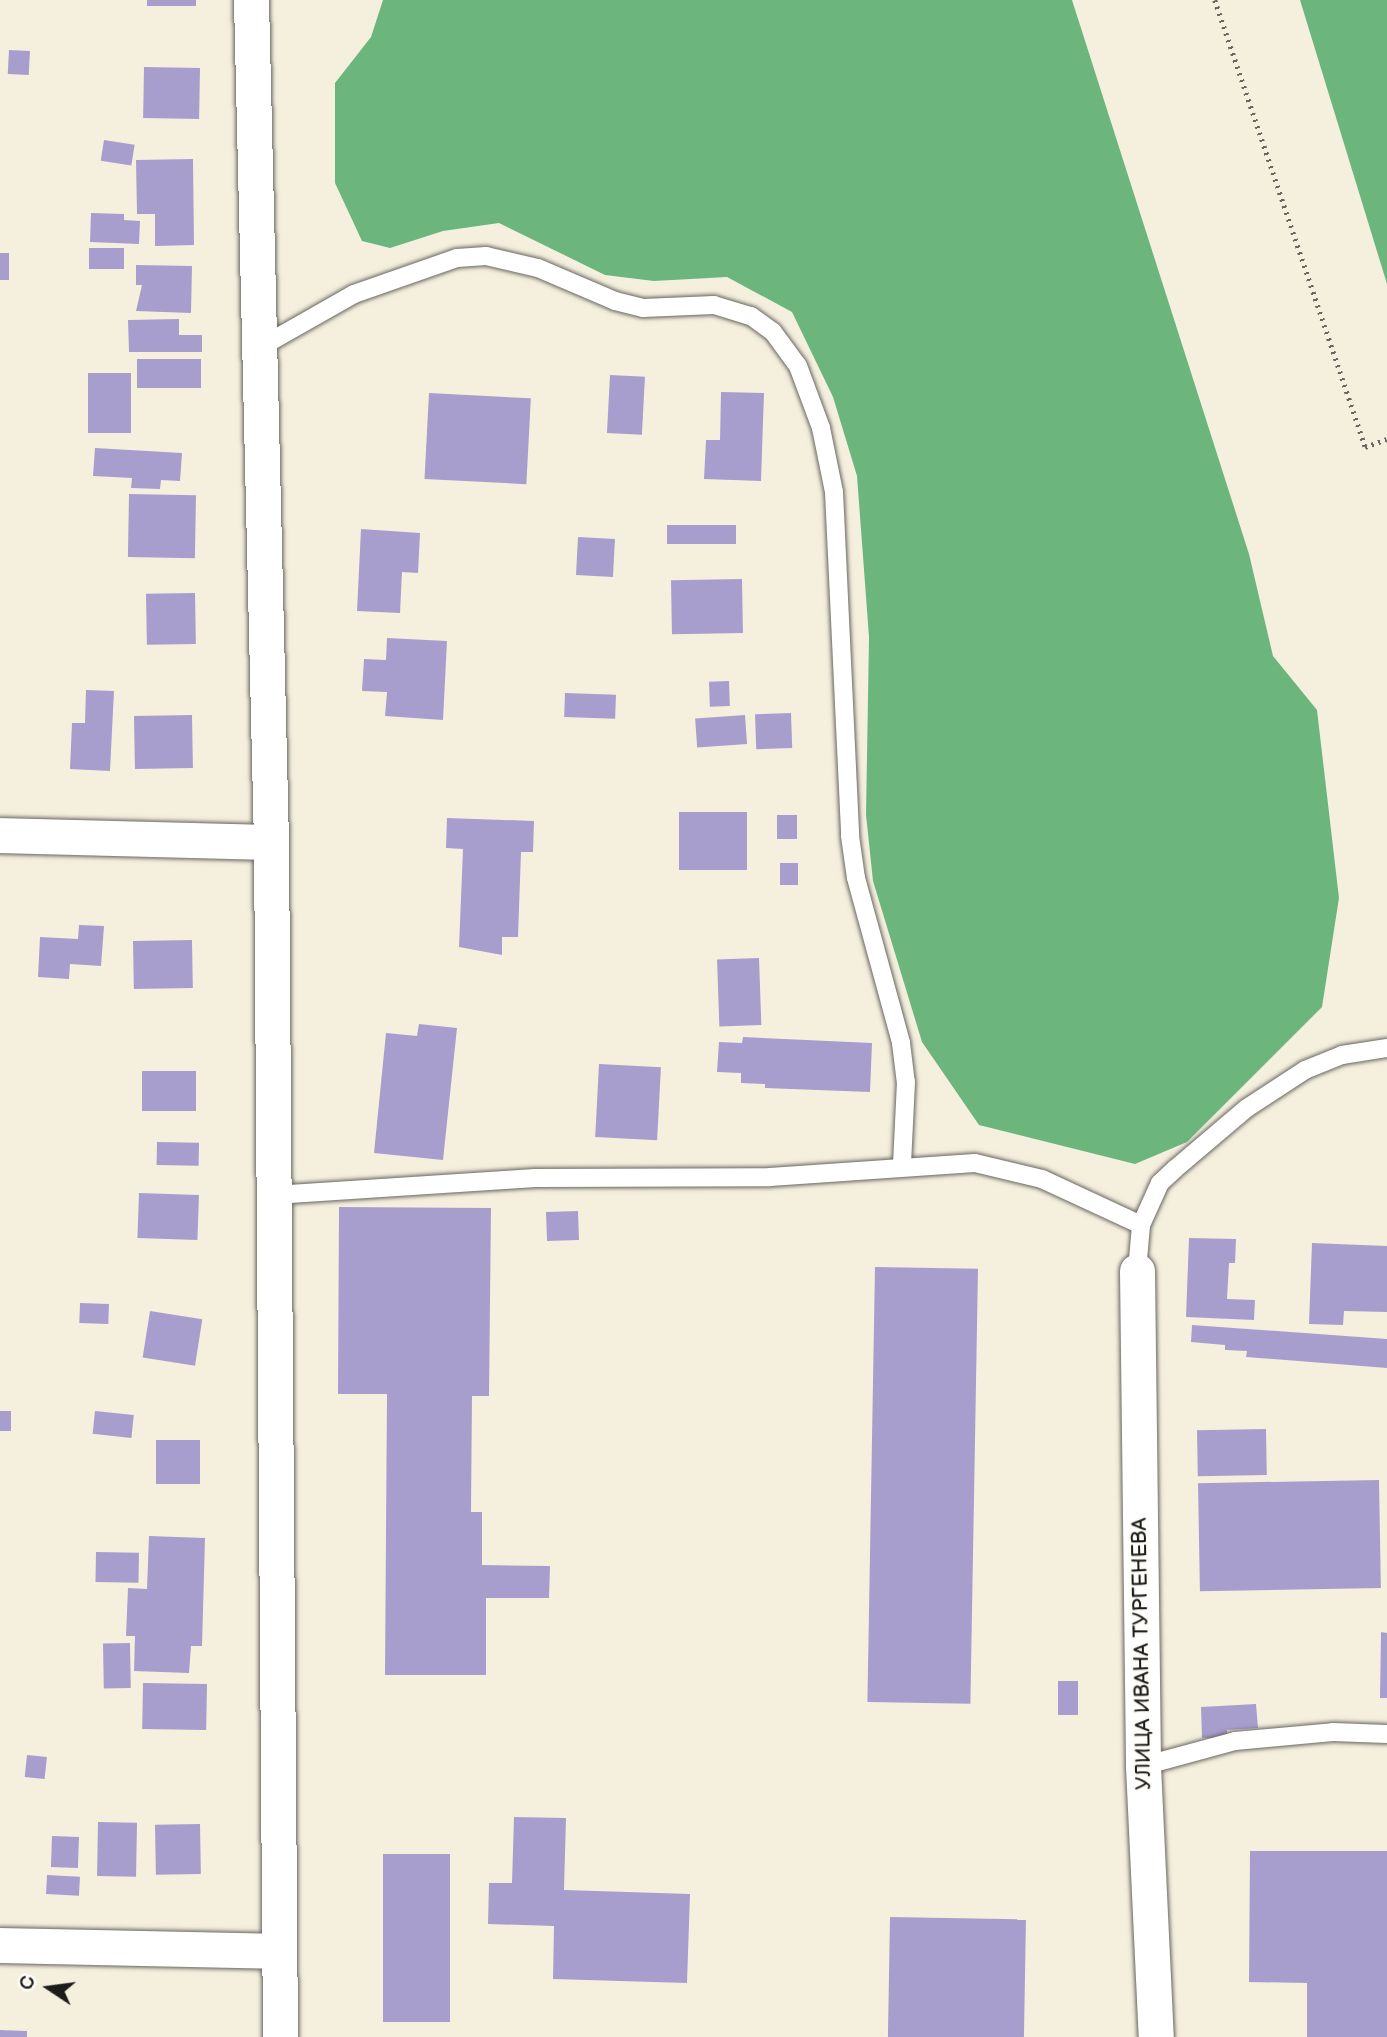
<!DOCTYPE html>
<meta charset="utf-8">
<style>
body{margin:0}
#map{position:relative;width:1387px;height:2037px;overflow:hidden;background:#f5f0de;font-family:"Balsamiq Sans",sans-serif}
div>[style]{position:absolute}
.forest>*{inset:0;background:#6cb67e}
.building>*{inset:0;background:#a79ece;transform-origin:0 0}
.path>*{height:4.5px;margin-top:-2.25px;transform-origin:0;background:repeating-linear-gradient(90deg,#686660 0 2px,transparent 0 7px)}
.roads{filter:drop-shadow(0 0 2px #686660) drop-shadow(0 0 2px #686660)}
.service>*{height:18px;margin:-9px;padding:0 9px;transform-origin:9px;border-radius:9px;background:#fff}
.minor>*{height:35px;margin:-17.5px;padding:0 17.5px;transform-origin:17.5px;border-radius:17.5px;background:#fff}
span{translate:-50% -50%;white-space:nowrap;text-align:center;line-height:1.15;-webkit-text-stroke:5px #fdfcf7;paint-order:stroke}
.street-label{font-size:21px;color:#1c1c1c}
.north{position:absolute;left:14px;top:1953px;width:70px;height:70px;-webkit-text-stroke:5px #fdfcf7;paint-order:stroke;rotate:283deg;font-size:19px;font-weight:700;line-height:28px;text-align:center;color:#1c1c1c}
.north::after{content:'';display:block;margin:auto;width:24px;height:32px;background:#1c1c1c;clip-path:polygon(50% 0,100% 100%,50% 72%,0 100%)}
</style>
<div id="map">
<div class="forest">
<i style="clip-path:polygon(383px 0,1072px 0,1249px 554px,1273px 656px,1317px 710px,1339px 898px,1322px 1007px,1187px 1142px,1135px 1164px,979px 1125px,922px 1042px,873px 881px,866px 815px,869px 637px,857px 476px,833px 397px,792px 312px,727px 277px,654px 281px,605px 275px,499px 223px,443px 231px,390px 248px,362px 241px,335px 183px,335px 83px,371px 37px)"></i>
<i style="clip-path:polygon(1300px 0,1387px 0,1387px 284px)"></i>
</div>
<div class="building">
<i style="left:147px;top:0;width:49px;height:6px"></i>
<i style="left:9px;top:50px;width:21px;height:24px;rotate:3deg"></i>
<i style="left:144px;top:67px;width:56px;height:51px;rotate:1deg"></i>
<i style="left:104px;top:140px;width:31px;height:21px;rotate:9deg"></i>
<i style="clip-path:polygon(193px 159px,194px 245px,155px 246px,155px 214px,137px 214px,136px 160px)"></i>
<i style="clip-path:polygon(91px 213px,124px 214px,124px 220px,140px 221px,139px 244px,90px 242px)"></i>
<i style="left:124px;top:248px;width:21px;height:35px;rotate:90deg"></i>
<i style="left:0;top:253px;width:9px;height:27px"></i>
<i style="clip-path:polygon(136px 265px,192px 266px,191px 313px,136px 311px,142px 285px,136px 285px)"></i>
<i style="clip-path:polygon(179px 319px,179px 335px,202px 335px,202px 352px,129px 352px,128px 320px)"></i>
<i style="left:137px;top:359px;width:64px;height:29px"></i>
<i style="left:88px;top:373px;width:43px;height:60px"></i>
<i style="left:610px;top:375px;width:35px;height:58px;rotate:3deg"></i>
<i style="clip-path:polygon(721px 392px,764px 393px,761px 481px,704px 479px,706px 440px,720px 440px)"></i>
<i style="left:429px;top:393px;width:102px;height:86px;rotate:3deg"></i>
<i style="clip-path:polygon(95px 448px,182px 453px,180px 481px,161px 480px,160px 489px,131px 488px,132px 478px,93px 476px)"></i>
<i style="left:129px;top:494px;width:67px;height:63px;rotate:1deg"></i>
<i style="left:667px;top:525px;width:69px;height:19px"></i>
<i style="clip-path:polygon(361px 529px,420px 533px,418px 573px,402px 572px,400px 613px,357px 611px)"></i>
<i style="left:578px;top:537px;width:37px;height:38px;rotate:3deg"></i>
<i style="left:742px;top:579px;width:54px;height:71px;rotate:89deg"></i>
<i style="left:195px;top:593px;width:51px;height:49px;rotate:89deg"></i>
<i style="clip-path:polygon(387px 638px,447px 641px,443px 720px,385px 716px,387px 692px,362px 691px,364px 659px,386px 660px)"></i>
<i style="left:729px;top:681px;width:25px;height:20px;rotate:88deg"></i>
<i style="clip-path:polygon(86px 690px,114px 691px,110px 771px,70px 769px,72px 723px,85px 723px)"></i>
<i style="left:565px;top:693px;width:51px;height:24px;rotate:2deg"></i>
<i style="left:791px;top:713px;width:35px;height:36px;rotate:88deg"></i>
<i style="left:192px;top:715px;width:53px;height:58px;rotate:89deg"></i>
<i style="left:745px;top:715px;width:29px;height:50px;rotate:86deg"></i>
<i style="left:679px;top:812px;width:68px;height:58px"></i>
<i style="left:777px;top:815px;width:20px;height:24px"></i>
<i style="clip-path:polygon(447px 818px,534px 821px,533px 852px,521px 852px,518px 937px,502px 937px,502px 955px,459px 947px,463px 849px,446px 848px)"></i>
<i style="left:780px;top:863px;width:18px;height:22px"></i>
<i style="clip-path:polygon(79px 925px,104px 926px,101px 966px,70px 964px,69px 979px,38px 977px,40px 937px,78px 939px)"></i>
<i style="left:192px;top:940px;width:48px;height:59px;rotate:89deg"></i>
<i style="left:759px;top:958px;width:67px;height:42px;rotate:88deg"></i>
<i style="clip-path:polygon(419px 1024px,457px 1028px,443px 1160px,374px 1153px,386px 1033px,417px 1036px)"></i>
<i style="clip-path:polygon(743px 1037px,872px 1043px,870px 1092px,765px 1088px,765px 1084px,741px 1083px,741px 1073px,717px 1072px,719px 1042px,742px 1043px)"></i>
<i style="left:599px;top:1064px;width:62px;height:73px;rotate:3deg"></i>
<i style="left:142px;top:1071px;width:54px;height:40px"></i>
<i style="left:157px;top:1142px;width:42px;height:23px;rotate:1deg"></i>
<i style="left:139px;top:1193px;width:60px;height:45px;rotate:2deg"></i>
<i style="clip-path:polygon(339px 1207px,491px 1208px,489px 1396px,472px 1396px,471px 1512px,482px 1512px,482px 1565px,550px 1566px,549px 1598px,486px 1598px,486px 1675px,385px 1675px,387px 1394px,338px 1394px)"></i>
<i style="left:578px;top:1211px;width:29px;height:32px;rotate:88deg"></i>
<i style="clip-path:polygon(1189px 1238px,1236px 1239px,1235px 1263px,1229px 1263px,1227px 1299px,1255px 1300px,1254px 1320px,1186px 1317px)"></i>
<i style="clip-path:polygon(1312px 1243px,1387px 1246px,1387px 1312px,1344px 1311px,1343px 1325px,1309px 1324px)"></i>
<i style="left:875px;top:1267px;width:103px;height:435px;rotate:1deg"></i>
<i style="left:80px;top:1303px;width:29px;height:20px;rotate:2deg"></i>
<i style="left:150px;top:1311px;width:53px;height:47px;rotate:9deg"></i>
<i style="clip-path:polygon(1192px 1325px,1387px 1339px,1387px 1368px,1246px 1357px,1247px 1351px,1225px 1350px,1225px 1345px,1191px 1342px)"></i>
<i style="left:0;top:1411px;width:11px;height:20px"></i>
<i style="left:95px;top:1411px;width:39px;height:23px;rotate:6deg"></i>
<i style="left:1266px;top:1429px;width:46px;height:69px;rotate:89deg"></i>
<i style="left:156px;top:1440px;width:44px;height:44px"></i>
<i style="left:1379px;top:1480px;width:108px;height:181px;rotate:89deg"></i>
<i style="clip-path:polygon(149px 1536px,205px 1538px,202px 1646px,191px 1646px,189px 1673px,134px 1671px,135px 1636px,126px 1636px,128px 1588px,147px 1589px)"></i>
<i style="left:96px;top:1552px;width:43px;height:30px;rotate:1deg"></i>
<i style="clip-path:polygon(1381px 1632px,1387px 1633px,1387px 1698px,1380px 1698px)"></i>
<i style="left:130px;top:1643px;width:45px;height:27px;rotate:89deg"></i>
<i style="left:1058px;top:1681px;width:20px;height:34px"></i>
<i style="left:143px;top:1683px;width:64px;height:46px;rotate:1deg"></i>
<i style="clip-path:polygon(1256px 1704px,1258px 1728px,1227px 1730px,1227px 1738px,1202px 1738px,1201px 1707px)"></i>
<i style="left:27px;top:1755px;width:20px;height:22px;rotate:6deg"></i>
<i style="clip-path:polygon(514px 1817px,566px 1818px,564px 1890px,690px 1894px,687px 1983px,553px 1979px,554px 1926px,488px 1924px,489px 1883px,512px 1883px)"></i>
<i style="left:98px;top:1822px;width:39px;height:54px;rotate:1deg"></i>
<i style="left:200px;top:1824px;width:50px;height:45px;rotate:89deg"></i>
<i style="left:52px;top:1836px;width:27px;height:31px;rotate:2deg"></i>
<i style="clip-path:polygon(1250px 1851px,1387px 1851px,1387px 2037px,1307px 2037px,1307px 1983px,1249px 1982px)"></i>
<i style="left:383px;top:1854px;width:67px;height:168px"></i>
<i style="left:47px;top:1875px;width:33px;height:19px;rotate:3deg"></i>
<i style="left:890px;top:1917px;width:136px;height:120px;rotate:1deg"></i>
<i style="clip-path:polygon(0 2030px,27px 2031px,27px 2037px,0 2037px)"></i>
</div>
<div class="path">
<i style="left:1215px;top:0;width:471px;rotate:71.4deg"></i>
<i style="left:1365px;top:447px;width:23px;rotate:-20deg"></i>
</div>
<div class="roads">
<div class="service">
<i style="left:259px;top:348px;width:109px;rotate:-29.6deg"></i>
<i style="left:354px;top:294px;width:109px;rotate:-19.3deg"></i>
<i style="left:457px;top:258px;width:29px;rotate:-4deg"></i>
<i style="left:486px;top:256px;width:53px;rotate:13deg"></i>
<i style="left:538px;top:268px;width:84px;rotate:23.2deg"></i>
<i style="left:615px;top:301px;width:29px;rotate:14deg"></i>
<i style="left:643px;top:308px;width:71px;rotate:-2.4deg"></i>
<i style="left:714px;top:305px;width:39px;rotate:17deg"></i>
<i style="left:751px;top:316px;width:27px;rotate:36deg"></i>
<i style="left:773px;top:332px;width:42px;rotate:53.7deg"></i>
<i style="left:798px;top:366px;width:66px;rotate:69.6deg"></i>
<i style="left:821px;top:428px;width:65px;rotate:78.5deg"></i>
<i style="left:834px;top:492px;width:344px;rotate:87.3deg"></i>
<i style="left:850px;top:836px;width:42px;rotate:81.9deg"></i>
<i style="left:856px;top:878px;width:171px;rotate:74.7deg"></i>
<i style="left:901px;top:1043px;width:39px;rotate:83deg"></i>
<i style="left:906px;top:1082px;width:83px;rotate:92.8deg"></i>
<i style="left:274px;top:1195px;width:262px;rotate:-3.7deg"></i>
<i style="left:535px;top:1178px;width:235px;rotate:-0.2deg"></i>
<i style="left:770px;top:1177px;width:205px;rotate:-3.9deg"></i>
<i style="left:975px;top:1163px;width:69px;rotate:13.4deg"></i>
<i style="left:1042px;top:1179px;width:109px;rotate:24.9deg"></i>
<i style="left:1137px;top:1271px;width:46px;rotate:-85deg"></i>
<i style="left:1141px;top:1225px;width:46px;rotate:-65.7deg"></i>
<i style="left:1160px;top:1183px;width:21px;rotate:-43deg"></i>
<i style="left:1175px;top:1169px;width:94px;rotate:-40.3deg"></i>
<i style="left:1247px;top:1108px;width:69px;rotate:-33.2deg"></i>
<i style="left:1305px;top:1070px;width:40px;rotate:-22deg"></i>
<i style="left:1342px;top:1055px;width:46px;rotate:-8.8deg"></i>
<i style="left:1143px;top:1766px;width:95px;rotate:-15.2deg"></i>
<i style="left:1235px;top:1741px;width:98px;rotate:-5.2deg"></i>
<i style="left:1333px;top:1732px;width:54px;rotate:2.1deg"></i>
</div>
<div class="minor">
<i style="left:251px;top:0;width:842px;rotate:88.64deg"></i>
<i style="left:271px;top:842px;width:1195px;rotate:89.57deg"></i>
<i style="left:0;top:835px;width:271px;rotate:1.5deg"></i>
<i style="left:1137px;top:1271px;width:495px;rotate:89.3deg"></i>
<i style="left:1143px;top:1766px;width:271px;rotate:87.3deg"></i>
<i style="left:0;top:1945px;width:279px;rotate:1.2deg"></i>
</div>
</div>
<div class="street-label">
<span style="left:1142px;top:1654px;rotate:-91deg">УЛИЦА ИВАНА ТУРГЕНЕВА</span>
</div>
<div class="north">С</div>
</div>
